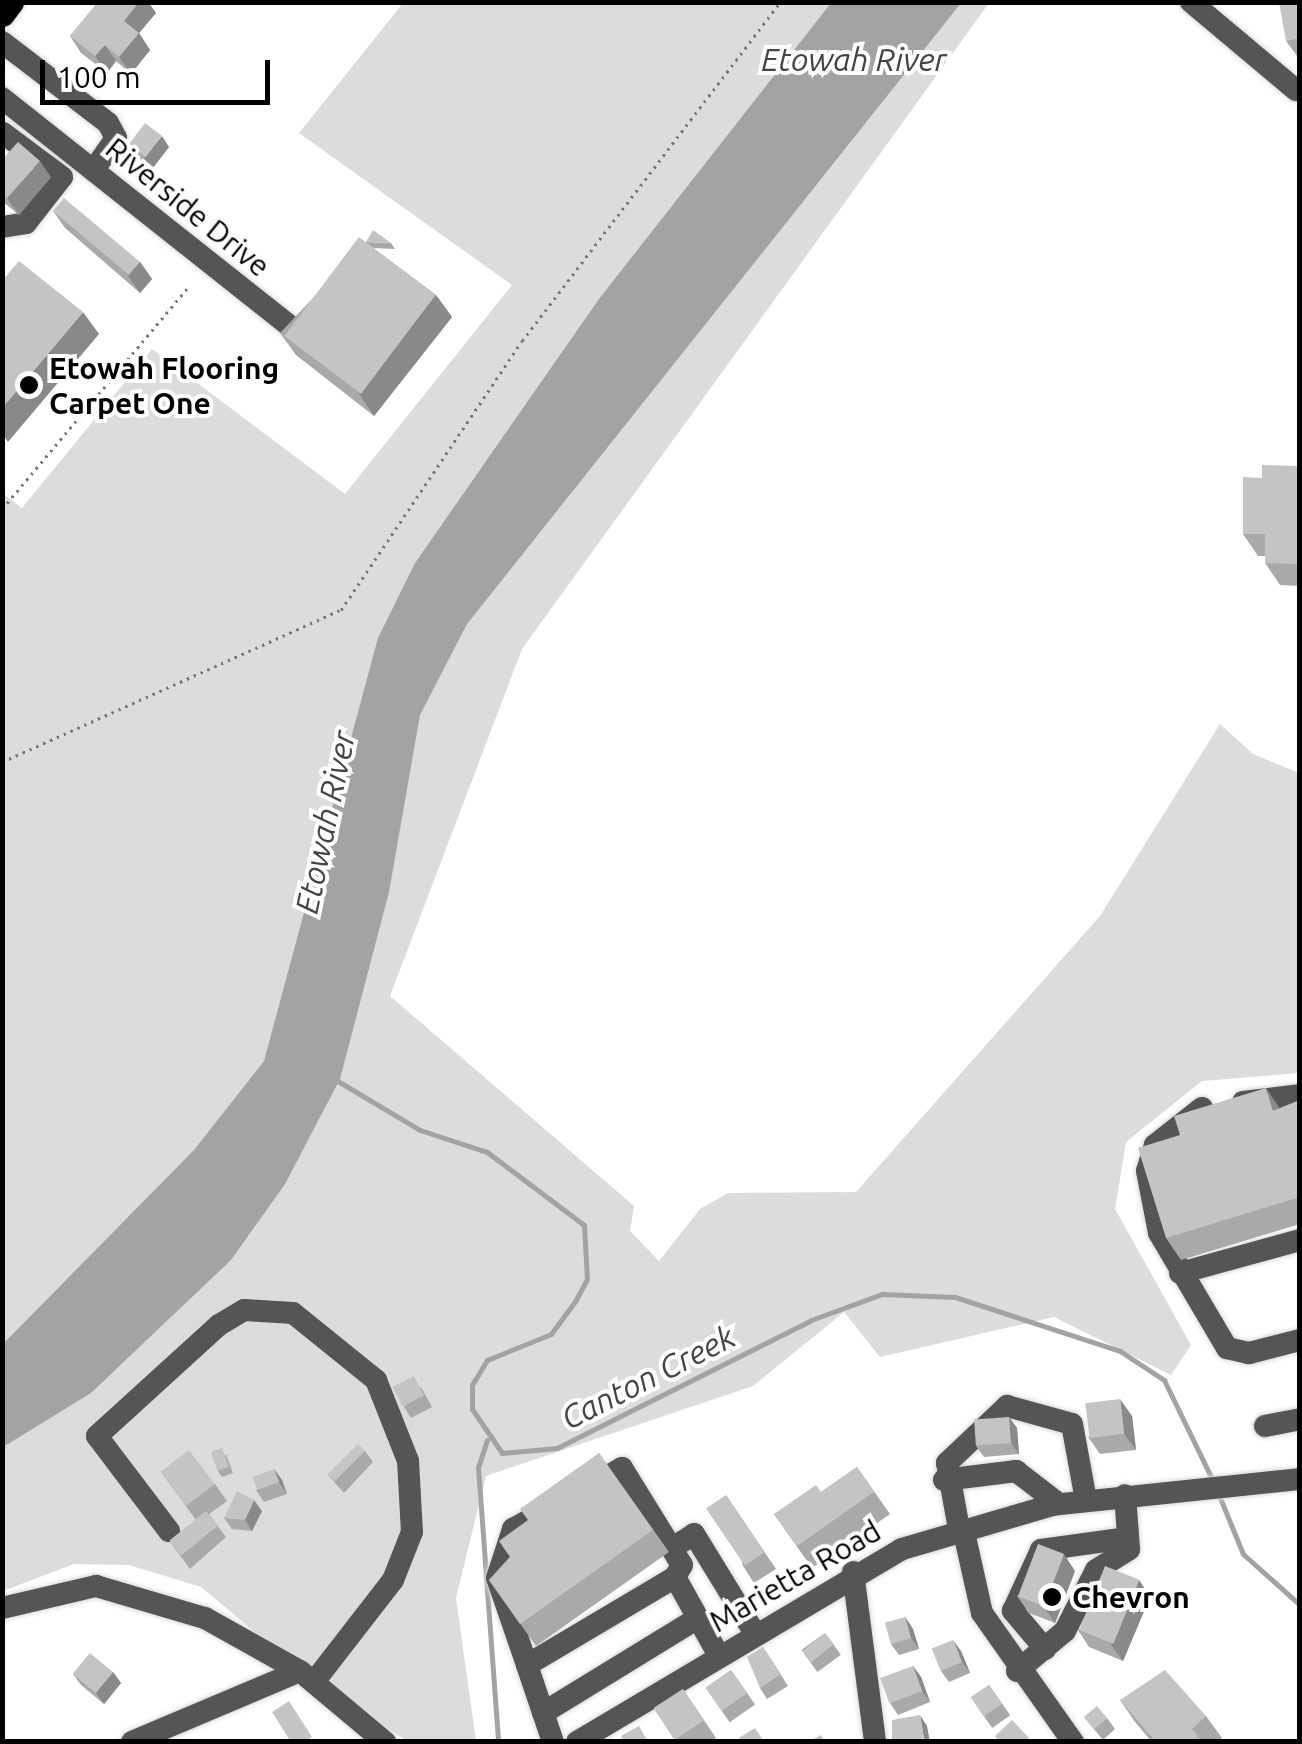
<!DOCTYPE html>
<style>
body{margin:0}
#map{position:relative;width:1302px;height:1744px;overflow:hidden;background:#fff;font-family:Ubuntu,sans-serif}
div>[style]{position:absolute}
.green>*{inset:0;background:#dcdcdc}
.water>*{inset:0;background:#a3a3a3}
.stream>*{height:5px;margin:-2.5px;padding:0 2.5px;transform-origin:2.5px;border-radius:2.5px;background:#a3a3a3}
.path>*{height:2.5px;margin-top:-1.25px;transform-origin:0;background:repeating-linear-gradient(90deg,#777 0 2.5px,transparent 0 7.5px)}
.roads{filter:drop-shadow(0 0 2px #dbdbdb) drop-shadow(0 0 2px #dbdbdb)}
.minor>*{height:22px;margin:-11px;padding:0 11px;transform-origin:11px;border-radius:11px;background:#555}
.major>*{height:25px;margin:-12.5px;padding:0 12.5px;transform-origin:12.5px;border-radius:12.5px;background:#000}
.wall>*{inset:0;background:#a9a9a9;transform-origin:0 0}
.shaded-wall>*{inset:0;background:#898989}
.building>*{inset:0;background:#c4c4c4;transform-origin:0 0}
.dots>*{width:28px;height:28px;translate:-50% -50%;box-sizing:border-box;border:5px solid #fff;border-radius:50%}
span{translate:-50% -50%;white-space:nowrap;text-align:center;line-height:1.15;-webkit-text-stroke:8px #fff;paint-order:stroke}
.street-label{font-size:30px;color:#000}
.poi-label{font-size:30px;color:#000;font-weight:700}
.left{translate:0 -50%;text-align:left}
.water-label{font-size:32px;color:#444;font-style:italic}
.frame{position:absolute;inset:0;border:5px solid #000;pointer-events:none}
.scale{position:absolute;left:40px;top:60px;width:230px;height:45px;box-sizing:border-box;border:5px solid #000;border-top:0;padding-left:12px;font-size:30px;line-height:35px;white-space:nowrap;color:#000;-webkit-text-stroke:8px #fff;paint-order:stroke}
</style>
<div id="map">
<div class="green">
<i style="clip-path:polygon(403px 3px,989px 3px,522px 649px,390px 996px,634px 1206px,630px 1231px,659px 1261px,700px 1209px,728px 1193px,856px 1192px,1100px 916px,1220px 724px,1253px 754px,1299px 773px,1299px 1073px,1202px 1081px,1126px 1142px,1115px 1209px,1191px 1345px,1171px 1375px,1054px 1317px,880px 1357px,844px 1312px,753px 1386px,486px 1476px,456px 1598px,476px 1741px,407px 1741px,310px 1678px,201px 1587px,129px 1565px,74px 1564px,3px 1591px,2px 493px,22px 508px,152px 349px,345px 494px,512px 285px,299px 133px)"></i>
</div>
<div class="water">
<i style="clip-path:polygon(831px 3px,961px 3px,467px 624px,420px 715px,389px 892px,340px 1079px,285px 1184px,231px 1260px,91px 1393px,3px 1447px,3px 1344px,194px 1150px,264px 1061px,378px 638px,415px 563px,599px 299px)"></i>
</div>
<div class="stream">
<i style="left:336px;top:1080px;width:98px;rotate:30.8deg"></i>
<i style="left:420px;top:1130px;width:71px;rotate:18.2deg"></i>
<i style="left:487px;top:1152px;width:121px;rotate:37deg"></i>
<i style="left:584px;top:1225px;width:54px;rotate:86.8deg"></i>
<i style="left:587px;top:1279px;width:24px;rotate:118deg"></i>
<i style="left:576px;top:1300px;width:42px;rotate:126.3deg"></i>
<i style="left:551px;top:1334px;width:69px;rotate:157.9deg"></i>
<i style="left:487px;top:1360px;width:29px;rotate:121deg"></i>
<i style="left:472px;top:1385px;width:24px;rotate:90deg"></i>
<i style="left:472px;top:1409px;width:53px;rotate:55.7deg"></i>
<i style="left:502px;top:1453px;width:55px;rotate:-5.2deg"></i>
<i style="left:557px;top:1448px;width:284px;rotate:-26.7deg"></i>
<i style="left:811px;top:1320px;width:76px;rotate:-20.1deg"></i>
<i style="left:882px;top:1294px;width:73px;rotate:2.4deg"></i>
<i style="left:955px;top:1297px;width:174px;rotate:18.1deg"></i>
<i style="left:1120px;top:1351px;width:53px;rotate:33.4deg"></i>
<i style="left:1164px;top:1380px;width:114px;rotate:64.1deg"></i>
<i style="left:487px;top:1440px;width:28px;rotate:108deg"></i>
<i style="left:478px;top:1467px;width:276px;rotate:85.8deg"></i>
<i style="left:1218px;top:1493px;width:66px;rotate:67.7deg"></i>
<i style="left:1243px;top:1554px;width:76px;rotate:41.8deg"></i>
</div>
<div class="path">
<i style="left:2px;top:509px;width:291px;rotate:-50deg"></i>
<i style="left:2px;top:762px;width:372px;rotate:-24.2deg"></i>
<i style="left:341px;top:610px;width:324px;rotate:-56.1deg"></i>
<i style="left:522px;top:341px;width:426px;rotate:-52.7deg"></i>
</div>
<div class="roads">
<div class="minor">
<i style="left:1191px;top:2px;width:137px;rotate:40deg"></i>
<i style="left:2px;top:42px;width:133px;rotate:37.4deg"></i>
<i style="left:108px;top:123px;width:17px;rotate:62deg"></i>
<i style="left:116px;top:138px;width:39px;rotate:125deg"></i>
<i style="left:2px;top:98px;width:367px;rotate:38.4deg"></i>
<i style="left:2px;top:227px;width:24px;rotate:-9deg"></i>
<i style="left:26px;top:223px;width:58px;rotate:-52deg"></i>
<i style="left:62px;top:177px;width:74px;rotate:-143.3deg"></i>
<i style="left:1243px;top:1102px;width:57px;rotate:-7deg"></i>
<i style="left:1202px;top:1108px;width:60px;rotate:141.8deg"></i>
<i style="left:1155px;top:1145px;width:27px;rotate:107deg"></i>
<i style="left:1147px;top:1171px;width:63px;rotate:79deg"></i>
<i style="left:1159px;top:1233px;width:134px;rotate:59.4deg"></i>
<i style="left:1227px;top:1348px;width:23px;rotate:13deg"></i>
<i style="left:1249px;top:1353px;width:53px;rotate:-14.3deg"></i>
<i style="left:1180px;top:1273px;width:124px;rotate:-15.4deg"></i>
<i style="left:1265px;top:1426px;width:36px;rotate:-11deg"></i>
<i style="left:944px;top:1480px;width:73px;rotate:-7.1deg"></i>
<i style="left:1016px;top:1471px;width:54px;rotate:37.5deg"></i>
<i style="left:589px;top:1487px;width:38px;rotate:-30deg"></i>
<i style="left:622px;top:1468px;width:114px;rotate:58.3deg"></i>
<i style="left:682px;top:1565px;width:14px;rotate:120deg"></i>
<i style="left:963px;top:1528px;width:87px;rotate:77.4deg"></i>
<i style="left:982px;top:1613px;width:158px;rotate:54.8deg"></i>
<i style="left:959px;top:1529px;width:67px;rotate:-100.3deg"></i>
<i style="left:947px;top:1463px;width:83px;rotate:-43.5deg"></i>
<i style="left:1007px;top:1406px;width:67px;rotate:15.5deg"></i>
<i style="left:1072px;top:1424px;width:77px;rotate:79.6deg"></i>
<i style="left:169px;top:1531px;width:119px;rotate:-127.2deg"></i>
<i style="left:97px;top:1436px;width:165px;rotate:-42.3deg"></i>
<i style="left:219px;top:1325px;width:29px;rotate:-31deg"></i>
<i style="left:244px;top:1310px;width:49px;rotate:3.5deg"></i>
<i style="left:293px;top:1313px;width:107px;rotate:38.9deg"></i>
<i style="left:376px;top:1380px;width:87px;rotate:68.4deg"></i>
<i style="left:408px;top:1461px;width:71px;rotate:86.8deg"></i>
<i style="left:412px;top:1532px;width:52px;rotate:111.6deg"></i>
<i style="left:393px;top:1580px;width:129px;rotate:127.8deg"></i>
<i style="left:672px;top:1548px;width:26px;rotate:-32deg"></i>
<i style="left:694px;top:1534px;width:115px;rotate:58.5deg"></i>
<i style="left:853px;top:1572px;width:171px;rotate:82.6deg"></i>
<i style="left:2px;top:1608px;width:97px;rotate:-13.2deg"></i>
<i style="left:96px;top:1586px;width:114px;rotate:16.4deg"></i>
<i style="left:205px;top:1618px;width:109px;rotate:29.2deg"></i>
<i style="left:300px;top:1671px;width:111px;rotate:39.9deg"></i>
<i style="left:1045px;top:1649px;width:50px;rotate:-130.1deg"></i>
<i style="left:1013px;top:1611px;width:67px;rotate:-65.3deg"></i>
<i style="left:1041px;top:1550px;width:88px;rotate:-7.9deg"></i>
<i style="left:527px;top:1665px;width:92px;rotate:-109deg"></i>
<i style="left:497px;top:1578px;width:52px;rotate:-71.9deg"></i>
<i style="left:513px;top:1529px;width:45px;rotate:-29.4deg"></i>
<i style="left:1017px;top:1671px;width:62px;rotate:-39.8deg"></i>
<i style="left:1065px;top:1631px;width:68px;rotate:-63.1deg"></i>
<i style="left:1096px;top:1570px;width:39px;rotate:-32deg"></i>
<i style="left:1129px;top:1549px;width:54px;rotate:-94.2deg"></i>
<i style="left:543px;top:1713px;width:182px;rotate:-31.5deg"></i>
<i style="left:132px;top:1742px;width:182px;rotate:-22.9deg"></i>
<i style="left:553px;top:1742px;width:81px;rotate:-108.7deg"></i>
<i style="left:527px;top:1665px;width:172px;rotate:-30.7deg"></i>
<i style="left:675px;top:1577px;width:88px;rotate:60.8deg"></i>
<i style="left:577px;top:1742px;width:378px;rotate:-30.7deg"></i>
<i style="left:902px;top:1549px;width:156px;rotate:-16.3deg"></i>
<i style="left:1052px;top:1505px;width:249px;rotate:-6deg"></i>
</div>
<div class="major">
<i style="left:2px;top:14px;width:15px;rotate:-53deg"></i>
</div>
</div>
<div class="wall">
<i style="clip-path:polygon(98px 2px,148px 2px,156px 13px,139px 33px,150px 50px,131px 74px,116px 61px,107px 73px,81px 53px,70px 36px)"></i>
<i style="clip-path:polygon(1300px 2px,1300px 60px,1286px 41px)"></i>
<i style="clip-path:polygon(128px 144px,169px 147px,152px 169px,135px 155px)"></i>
<i style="clip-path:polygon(2px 160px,51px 177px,19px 215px,2px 201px)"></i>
<i style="clip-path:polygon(53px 211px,140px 262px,152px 279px,140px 293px,65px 228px)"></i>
<i style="clip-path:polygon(366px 242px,391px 243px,395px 249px,373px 248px,436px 295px,452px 317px,374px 416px,296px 355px,280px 333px)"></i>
<i style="clip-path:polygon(1300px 466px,1300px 586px,1280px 585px,1265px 563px,1265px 556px,1258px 556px,1243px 534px,1262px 478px)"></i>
<i style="clip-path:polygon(1300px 1100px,1300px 1224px,1181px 1260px,1166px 1238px,1280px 1108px)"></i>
<i style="clip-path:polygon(421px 1387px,432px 1407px,411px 1418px,404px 1407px)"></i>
<i style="clip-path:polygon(1132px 1416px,1136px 1450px,1100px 1454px,1088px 1437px)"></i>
<i style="clip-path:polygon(1009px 1417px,1017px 1428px,1019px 1454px,984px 1457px,976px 1446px)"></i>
<i style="clip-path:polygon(365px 1451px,373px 1462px,344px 1493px,328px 1475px)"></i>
<i style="clip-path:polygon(599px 1453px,669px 1552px,536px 1646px,489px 1580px,510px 1557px,528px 1520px)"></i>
<i style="clip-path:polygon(226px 1454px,233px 1473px,222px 1477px,218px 1471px)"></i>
<i style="clip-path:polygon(857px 1467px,890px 1514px,812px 1568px,774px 1514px,821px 1492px)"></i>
<i style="clip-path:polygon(274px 1469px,282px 1480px,287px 1494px,264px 1502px,256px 1490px)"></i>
<i style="clip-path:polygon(161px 1472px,215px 1484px,227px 1501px,209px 1514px,226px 1537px,190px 1569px,171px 1543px,196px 1520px)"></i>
<i style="clip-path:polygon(726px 1495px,776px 1569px,754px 1583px,743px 1566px)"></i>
<i style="clip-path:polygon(262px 1511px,252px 1531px,232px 1529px,224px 1518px)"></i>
<i style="clip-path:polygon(1075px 1571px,1055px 1623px,1029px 1613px,1017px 1596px)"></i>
<i style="clip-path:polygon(1139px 1580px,1150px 1597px,1123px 1661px,1089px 1647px,1078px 1630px)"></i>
<i style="clip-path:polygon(905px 1617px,913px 1629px,919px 1649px,899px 1655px,891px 1644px)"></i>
<i style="left:825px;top:1633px;width:27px;height:29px;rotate:54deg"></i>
<i style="clip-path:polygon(763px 1647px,788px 1686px,767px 1699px,760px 1688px)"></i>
<i style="clip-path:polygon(961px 1651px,970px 1673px,949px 1682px,941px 1671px)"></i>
<i style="clip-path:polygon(913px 1666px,921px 1677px,930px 1702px,898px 1715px,890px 1703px)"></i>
<i style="left:731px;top:1670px;width:42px;height:31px;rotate:55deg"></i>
<i style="clip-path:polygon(113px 1672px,121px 1683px,104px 1704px,81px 1685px,73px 1674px)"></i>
<i style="left:989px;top:1685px;width:37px;height:22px;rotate:55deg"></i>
<i style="clip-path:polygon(683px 1689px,716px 1738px,711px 1742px,677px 1742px,654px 1708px)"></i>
<i style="clip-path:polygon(1120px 1700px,1206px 1716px,1222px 1738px,1217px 1742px,1152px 1742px,1135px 1722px)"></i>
<i style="clip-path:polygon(1084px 1717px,1107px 1718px,1115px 1729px,1103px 1740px)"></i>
</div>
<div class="shaded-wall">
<i style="clip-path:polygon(139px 2px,148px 2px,156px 13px,139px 33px,150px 50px,131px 74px,119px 57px,124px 21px)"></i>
<i style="clip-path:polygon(105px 45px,116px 61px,107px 73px,95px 56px)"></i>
<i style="clip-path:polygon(162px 136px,169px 147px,152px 169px,144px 158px)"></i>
<i style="clip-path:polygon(40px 161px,51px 177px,19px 215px,7px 198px)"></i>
<i style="clip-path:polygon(140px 262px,152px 279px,140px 293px,128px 276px)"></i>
<i style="clip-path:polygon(436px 295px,452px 317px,374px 416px,359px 394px)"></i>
<i style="clip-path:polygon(83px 312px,99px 334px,8px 442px,2px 433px,2px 408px)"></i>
<i style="clip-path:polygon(1266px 1088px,1281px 1110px,1273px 1111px)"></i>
<i style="clip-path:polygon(1120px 1399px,1132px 1416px,1136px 1450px,1124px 1434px)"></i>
<i style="clip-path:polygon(1009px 1417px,1017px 1428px,1019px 1454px,1011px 1443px)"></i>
<i style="clip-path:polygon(274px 1469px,282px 1480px,287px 1494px,279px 1482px)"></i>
<i style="clip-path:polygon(254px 1500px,262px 1511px,252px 1531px,245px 1520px)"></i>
<i style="clip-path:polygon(1064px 1554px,1075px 1571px,1055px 1623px,1043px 1606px)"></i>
<i style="clip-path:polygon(1139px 1580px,1150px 1597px,1123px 1661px,1111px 1645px)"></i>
<i style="clip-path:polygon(905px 1617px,913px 1629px,919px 1649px,911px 1638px)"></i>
<i style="clip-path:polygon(953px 1640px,961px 1651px,970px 1673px,962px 1662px)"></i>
<i style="clip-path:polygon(913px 1666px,921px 1677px,930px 1702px,922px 1691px)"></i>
<i style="clip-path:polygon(113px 1672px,121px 1683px,104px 1704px,96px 1693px)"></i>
<i style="clip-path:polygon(920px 1715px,927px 1726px,930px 1742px,926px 1742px,924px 1738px)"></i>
</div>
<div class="building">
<i style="clip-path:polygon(98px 2px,139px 2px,124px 21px,139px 33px,119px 57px,105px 45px,95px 56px,70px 36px)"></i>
<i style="clip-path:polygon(1279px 2px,1300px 2px,1300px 38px,1286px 41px)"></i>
<i style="left:145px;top:123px;width:21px;height:27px;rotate:37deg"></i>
<i style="clip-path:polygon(18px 142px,40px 161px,7px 198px,2px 194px,2px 160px)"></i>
<i style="left:64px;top:198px;width:99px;height:17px;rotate:40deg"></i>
<i style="clip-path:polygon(373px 230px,391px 243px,366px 242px)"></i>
<i style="left:359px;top:237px;width:96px;height:124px;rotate:37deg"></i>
<i style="clip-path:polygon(19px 261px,83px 312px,2px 408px,2px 281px)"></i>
<i style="clip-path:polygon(1262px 465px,1300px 466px,1300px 580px,1299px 564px,1265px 563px,1265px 534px,1243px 534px,1243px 477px,1262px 478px)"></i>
<i style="clip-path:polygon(1266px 1088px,1273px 1111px,1300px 1100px,1300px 1197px,1166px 1238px,1138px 1148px,1180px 1135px,1174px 1116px)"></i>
<i style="left:414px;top:1376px;width:22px;height:24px;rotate:63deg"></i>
<i style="left:1120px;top:1399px;width:35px;height:35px;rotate:83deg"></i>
<i style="left:1009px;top:1417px;width:26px;height:35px;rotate:86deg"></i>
<i style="left:358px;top:1444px;width:10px;height:43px;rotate:45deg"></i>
<i style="left:222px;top:1448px;width:20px;height:12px;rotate:70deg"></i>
<i style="left:189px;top:1450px;width:43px;height:36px;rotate:53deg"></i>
<i style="clip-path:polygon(599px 1453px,653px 1530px,520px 1624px,489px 1580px,510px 1557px,499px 1541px,528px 1520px,520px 1509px)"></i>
<i style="clip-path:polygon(857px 1467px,874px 1492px,797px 1546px,774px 1514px,816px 1485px,821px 1492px)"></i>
<i style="left:274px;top:1469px;width:14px;height:23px;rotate:69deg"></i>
<i style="clip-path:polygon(237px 1491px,254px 1500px,245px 1520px,224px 1518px)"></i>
<i style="left:726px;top:1495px;width:69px;height:24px;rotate:56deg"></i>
<i style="left:206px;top:1511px;width:19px;height:47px;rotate:51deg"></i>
<i style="left:1038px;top:1544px;width:28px;height:56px;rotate:21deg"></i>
<i style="left:1105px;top:1566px;width:37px;height:69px;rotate:22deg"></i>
<i style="left:905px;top:1617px;width:22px;height:21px;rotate:74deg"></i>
<i style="left:825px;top:1633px;width:14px;height:29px;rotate:51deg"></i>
<i style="left:953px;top:1640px;width:24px;height:23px;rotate:68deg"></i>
<i style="clip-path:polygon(763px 1647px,781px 1674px,760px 1688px,747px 1657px)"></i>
<i style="left:90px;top:1653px;width:30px;height:27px;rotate:40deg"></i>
<i style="left:913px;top:1666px;width:27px;height:35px;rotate:70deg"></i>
<i style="left:731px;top:1670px;width:28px;height:31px;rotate:55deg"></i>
<i style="clip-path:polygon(1165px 1670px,1206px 1716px,1192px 1729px,1199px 1737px,1194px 1742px,1156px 1742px,1120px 1700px)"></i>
<i style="left:989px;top:1685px;width:23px;height:22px;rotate:56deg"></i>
<i style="left:683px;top:1689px;width:38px;height:35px;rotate:57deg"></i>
<i style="clip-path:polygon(289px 1701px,312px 1737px,304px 1742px,291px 1742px,272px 1712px)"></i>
<i style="left:1097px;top:1706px;width:16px;height:17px;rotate:50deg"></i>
<i style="clip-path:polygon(920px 1715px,924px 1738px,908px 1742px,892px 1742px,892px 1720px)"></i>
<i style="clip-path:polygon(1012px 1720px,1029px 1738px,1025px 1742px,1000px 1742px,995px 1736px)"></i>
<i style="clip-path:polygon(639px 1726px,648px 1742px,624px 1742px,621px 1736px)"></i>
<i style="clip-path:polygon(755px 1728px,764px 1742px,741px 1742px,739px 1738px)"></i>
<i style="clip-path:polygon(821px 1735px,824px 1742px,808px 1742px)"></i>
</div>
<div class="dots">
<i style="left:29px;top:385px;background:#000"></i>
<i style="left:1052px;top:1597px;background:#000"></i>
</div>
<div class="street-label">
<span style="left:188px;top:207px;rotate:39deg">Riverside Drive</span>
<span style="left:795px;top:1576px;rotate:-30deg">Marietta Road</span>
</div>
<div class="poi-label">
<span class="left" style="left:49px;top:385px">Etowah Flooring<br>Carpet One</span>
<span class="left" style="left:1072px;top:1597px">Chevron</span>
</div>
<div class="water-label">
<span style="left:854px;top:59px">Etowah River</span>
<span style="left:325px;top:822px;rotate:-78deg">Etowah River</span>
<span style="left:648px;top:1377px;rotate:-27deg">Canton Creek</span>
</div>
<div class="frame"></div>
<div class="scale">100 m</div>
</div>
